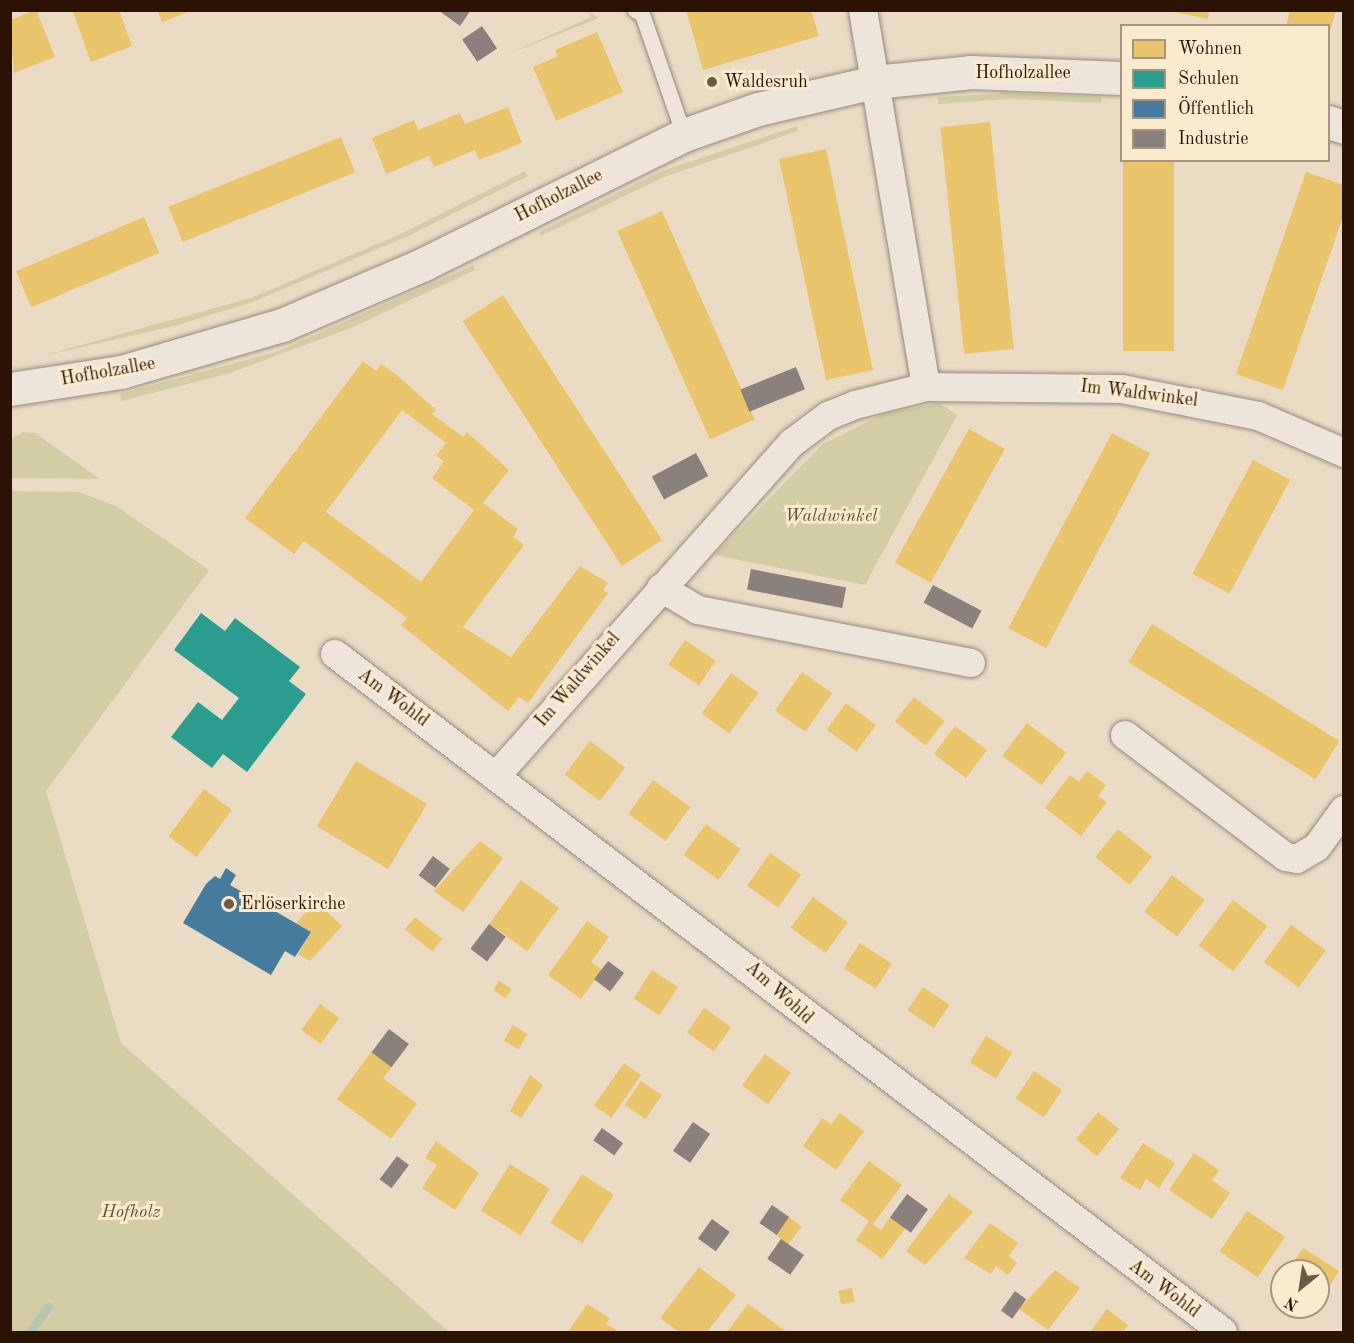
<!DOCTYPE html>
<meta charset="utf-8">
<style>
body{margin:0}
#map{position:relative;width:1354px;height:1343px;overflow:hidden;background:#eadcc4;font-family:"Old Standard TT",serif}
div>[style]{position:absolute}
.green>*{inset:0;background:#d2cda5}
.homes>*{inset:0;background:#e9c46a;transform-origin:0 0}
.schools>*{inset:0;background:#2a9d8f}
.public>*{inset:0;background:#457b9d}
.industry>*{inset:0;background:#8a817c;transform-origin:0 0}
.stream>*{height:8px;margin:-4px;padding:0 4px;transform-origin:4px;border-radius:4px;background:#b5c6b3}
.roads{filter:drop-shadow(0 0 2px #958a7b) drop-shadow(0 0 2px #958a7b)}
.lane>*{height:15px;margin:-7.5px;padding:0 7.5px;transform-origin:7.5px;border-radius:7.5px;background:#ede5d9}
.street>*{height:28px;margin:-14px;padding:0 14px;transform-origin:14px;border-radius:14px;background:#ede5d9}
.secondary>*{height:33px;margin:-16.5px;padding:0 16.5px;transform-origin:16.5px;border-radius:16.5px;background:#ede5d9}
.dots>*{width:16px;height:16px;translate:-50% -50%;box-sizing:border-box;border:3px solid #fceace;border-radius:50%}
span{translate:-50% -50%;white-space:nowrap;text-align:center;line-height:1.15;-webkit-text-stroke:6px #fceace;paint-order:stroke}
.street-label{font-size:18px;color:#2b1304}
.poi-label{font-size:18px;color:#2b1304}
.left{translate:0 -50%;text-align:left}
.park-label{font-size:18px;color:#5f5034;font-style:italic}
.frame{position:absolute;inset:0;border:12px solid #2b1304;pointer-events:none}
.legend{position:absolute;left:1120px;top:24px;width:210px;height:138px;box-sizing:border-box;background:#fceace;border:2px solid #a8947d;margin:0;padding:8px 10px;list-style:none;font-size:18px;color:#2b1304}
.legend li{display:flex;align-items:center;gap:12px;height:30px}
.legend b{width:30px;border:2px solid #a8947d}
.north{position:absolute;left:1270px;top:1259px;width:60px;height:60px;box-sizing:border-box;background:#fceace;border:2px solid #a8947d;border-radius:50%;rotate:210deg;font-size:16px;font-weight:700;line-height:24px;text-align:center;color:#2b1304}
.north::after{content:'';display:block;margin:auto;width:21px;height:27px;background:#6e5947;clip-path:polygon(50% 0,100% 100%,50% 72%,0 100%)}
</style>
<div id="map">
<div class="green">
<i style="clip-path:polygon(588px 11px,599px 18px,508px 54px,591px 17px)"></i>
<i style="clip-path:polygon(1009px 93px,1101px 97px,1101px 103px,1008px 99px,938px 104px,938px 97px)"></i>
<i style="clip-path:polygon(797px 126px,798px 131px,664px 177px,541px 236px,539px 232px,662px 171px)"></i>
<i style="clip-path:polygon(525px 171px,528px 176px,408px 236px,253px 302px,174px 326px,38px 357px,251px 298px,405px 232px)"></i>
<i style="clip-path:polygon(474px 265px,475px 270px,353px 327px,227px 374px,121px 401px,120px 394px,276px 352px)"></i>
<i style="clip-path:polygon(939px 403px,957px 415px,865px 585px,714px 555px,823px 444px,883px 414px)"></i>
<i style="clip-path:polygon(23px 432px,35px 433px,100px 479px,11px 478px,11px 439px)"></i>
<i style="clip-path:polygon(11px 491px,79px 492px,116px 506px,209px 570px,46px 791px,121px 1043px,449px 1332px,11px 1332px)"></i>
</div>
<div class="homes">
<i style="clip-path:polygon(36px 10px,55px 57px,14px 73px,10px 20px)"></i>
<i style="clip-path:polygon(78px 10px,119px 10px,132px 46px,91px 62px,73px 12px)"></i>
<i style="clip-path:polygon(157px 10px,190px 10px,191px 11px,162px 22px)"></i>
<i style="clip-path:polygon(686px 10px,811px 10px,819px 36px,703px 70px)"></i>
<i style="clip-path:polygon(1165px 10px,1209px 10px,1208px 19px)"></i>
<i style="clip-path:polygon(1290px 10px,1336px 10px,1329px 35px,1329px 26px,1286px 26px)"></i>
<i style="clip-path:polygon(597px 32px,623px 92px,556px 121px,533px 67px,558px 56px,555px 50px)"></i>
<i style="clip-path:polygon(508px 107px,522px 143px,479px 160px,475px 150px,434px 167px,429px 156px,386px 174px,372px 138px,414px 120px,418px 130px,460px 113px,465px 124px)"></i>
<i style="left:990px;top:122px;width:228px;height:50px;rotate:84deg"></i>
<i style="left:341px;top:137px;width:38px;height:186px;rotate:68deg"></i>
<i style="left:826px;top:149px;width:226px;height:48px;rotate:78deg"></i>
<i style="left:1123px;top:160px;width:51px;height:191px"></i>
<i style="clip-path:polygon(1306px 172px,1344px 185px,1344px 214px,1283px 390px,1236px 374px)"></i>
<i style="left:662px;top:211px;width:228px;height:49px;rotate:66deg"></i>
<i style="left:144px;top:217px;width:39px;height:139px;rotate:67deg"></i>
<i style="left:503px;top:295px;width:292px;height:48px;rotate:57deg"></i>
<i style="clip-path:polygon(evenodd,363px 361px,376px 371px,381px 364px,397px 375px,436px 410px,432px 414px,463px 437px,467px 432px,509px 470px,483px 503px,518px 529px,513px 537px,524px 545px,463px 627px,511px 657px,580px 566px,608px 583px,603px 590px,608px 593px,528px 703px,519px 697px,508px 711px,401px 625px,407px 618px,304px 541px,294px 554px,245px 518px,363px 361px,402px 410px,446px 443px,436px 456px,444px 461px,432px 478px,474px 510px,421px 582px,326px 512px,402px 410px)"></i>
<i style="left:969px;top:429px;width:41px;height:153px;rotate:29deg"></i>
<i style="left:1112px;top:433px;width:43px;height:221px;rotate:28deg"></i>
<i style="left:1253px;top:460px;width:42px;height:129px;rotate:28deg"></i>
<i style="left:1152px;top:624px;width:221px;height:45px;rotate:32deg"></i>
<i style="left:685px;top:640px;width:37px;height:30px;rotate:34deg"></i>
<i style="left:802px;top:672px;width:37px;height:47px;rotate:35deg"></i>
<i style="left:731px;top:673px;width:34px;height:50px;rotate:36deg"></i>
<i style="left:914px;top:697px;width:39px;height:31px;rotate:38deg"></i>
<i style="left:846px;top:703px;width:37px;height:33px;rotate:36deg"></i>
<i style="left:1027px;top:723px;width:49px;height:41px;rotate:37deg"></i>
<i style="left:955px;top:726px;width:40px;height:35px;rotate:37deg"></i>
<i style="left:590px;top:741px;width:44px;height:42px;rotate:37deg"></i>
<i style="left:356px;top:761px;width:83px;height:76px;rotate:31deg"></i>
<i style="clip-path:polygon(1087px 771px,1106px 785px,1098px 796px,1107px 802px,1081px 836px,1045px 808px,1070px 775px,1079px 782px)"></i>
<i style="left:653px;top:780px;width:46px;height:42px;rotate:36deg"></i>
<i style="left:204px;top:789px;width:35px;height:59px;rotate:37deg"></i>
<i style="left:706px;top:824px;width:43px;height:38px;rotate:36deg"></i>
<i style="left:1118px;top:829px;width:44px;height:36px;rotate:39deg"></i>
<i style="clip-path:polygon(480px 841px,503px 858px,463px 912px,434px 891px)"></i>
<i style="left:770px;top:853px;width:38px;height:40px;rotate:35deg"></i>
<i style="left:1172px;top:875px;width:41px;height:46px;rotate:37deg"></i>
<i style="left:521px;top:880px;width:47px;height:54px;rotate:36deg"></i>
<i style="left:813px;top:897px;width:43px;height:38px;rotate:36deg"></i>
<i style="left:1233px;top:900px;width:43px;height:57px;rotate:37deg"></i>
<i style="clip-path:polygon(316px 901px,342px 926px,310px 961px,298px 954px,311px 932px,296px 923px)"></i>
<i style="left:415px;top:917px;width:35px;height:16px;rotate:39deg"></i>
<i style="clip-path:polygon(587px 921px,609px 937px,591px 962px,602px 970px,581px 999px,548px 975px)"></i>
<i style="left:1291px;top:925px;width:43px;height:46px;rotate:36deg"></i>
<i style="left:860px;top:943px;width:38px;height:30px;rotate:33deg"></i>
<i style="left:652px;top:970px;width:31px;height:34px;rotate:33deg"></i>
<i style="left:499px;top:981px;width:15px;height:11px;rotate:32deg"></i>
<i style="left:923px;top:987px;width:32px;height:28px;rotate:34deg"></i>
<i style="left:320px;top:1004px;width:24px;height:32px;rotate:36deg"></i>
<i style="left:704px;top:1008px;width:33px;height:30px;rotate:35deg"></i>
<i style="left:513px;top:1025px;width:17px;height:18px;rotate:31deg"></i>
<i style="left:986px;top:1036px;width:31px;height:31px;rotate:32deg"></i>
<i style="clip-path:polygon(371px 1052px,392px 1067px,383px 1078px,417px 1104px,391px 1139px,337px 1099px)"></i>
<i style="left:765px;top:1054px;width:32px;height:39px;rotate:36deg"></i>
<i style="left:624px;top:1063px;width:21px;height:52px;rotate:35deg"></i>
<i style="left:1034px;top:1071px;width:34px;height:33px;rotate:34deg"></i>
<i style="clip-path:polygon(530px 1075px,543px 1085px,521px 1118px,510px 1111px)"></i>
<i style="left:641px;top:1081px;width:25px;height:29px;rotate:34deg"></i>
<i style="left:1098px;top:1112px;width:27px;height:35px;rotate:39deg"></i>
<i style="clip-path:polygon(840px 1113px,864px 1131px,836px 1170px,803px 1146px,822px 1118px,831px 1124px)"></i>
<i style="clip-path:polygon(436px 1141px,479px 1173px,455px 1210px,422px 1188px,437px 1165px,425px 1158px)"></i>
<i style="clip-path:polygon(1143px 1143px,1175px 1163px,1159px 1188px,1146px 1179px,1140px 1190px,1120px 1178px)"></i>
<i style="clip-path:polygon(1194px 1153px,1219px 1170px,1212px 1180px,1230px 1193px,1212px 1219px,1169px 1190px)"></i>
<i style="clip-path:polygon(869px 1161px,902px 1185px,873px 1224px,881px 1230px,890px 1217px,906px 1228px,882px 1259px,856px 1240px,869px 1221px,840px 1200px)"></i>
<i style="left:510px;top:1164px;width:47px;height:55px;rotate:32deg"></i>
<i style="left:582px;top:1174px;width:38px;height:58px;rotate:33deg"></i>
<i style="clip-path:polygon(949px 1194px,973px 1212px,925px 1265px,906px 1251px)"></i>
<i style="left:1247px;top:1211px;width:46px;height:49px;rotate:34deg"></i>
<i style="left:789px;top:1217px;width:16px;height:22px;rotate:38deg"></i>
<i style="clip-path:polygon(990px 1223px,1018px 1243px,1009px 1256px,1017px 1263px,1008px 1275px,996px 1266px,991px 1274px,964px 1258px)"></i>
<i style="clip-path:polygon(1303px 1248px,1339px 1271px,1318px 1305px,1318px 1271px,1288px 1271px)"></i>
<i style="clip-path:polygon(699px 1267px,736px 1295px,707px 1332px,679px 1332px,660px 1318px)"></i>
<i style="clip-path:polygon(1055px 1270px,1080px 1288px,1048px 1330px,1019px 1309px)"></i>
<i style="left:852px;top:1288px;width:14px;height:14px;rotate:78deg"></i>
<i style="clip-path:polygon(587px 1304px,610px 1318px,606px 1324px,620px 1332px,568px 1332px)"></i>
<i style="clip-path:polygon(748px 1304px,784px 1330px,782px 1332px,727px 1332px)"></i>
<i style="clip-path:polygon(1107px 1309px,1128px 1325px,1123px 1332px,1090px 1332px)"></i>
</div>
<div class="schools">
<i style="clip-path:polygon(201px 613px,225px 631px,235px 618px,300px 667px,289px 681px,306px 694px,247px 772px,223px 754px,212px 768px,171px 737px,198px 702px,222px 720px,239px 698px,174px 650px)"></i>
</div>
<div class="public">
<i style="clip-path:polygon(226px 868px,236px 875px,230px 885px,311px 932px,295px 957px,285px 951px,271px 975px,183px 923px,206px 884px,215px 876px,220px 879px)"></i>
</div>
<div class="industry">
<i style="clip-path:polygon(438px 10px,471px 10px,460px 26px)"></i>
<i style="left:482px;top:26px;width:27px;height:24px;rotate:56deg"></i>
<i style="left:796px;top:367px;width:24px;height:60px;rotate:68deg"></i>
<i style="left:696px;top:453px;width:26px;height:50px;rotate:62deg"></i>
<i style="left:751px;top:569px;width:97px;height:21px;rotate:11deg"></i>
<i style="left:933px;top:585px;width:55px;height:20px;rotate:28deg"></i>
<i style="left:433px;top:856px;width:21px;height:24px;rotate:37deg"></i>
<i style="left:489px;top:924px;width:21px;height:31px;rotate:37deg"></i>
<i style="left:608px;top:961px;width:20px;height:23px;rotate:37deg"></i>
<i style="left:389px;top:1029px;width:25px;height:29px;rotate:37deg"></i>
<i style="left:693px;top:1122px;width:21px;height:35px;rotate:35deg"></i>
<i style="left:602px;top:1128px;width:26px;height:15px;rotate:36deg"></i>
<i style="left:397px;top:1156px;width:15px;height:29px;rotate:37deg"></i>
<i style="left:907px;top:1194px;width:26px;height:29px;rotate:36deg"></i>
<i style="left:772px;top:1205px;width:21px;height:22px;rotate:35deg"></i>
<i style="left:712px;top:1219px;width:22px;height:24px;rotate:36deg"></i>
<i style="left:781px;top:1239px;width:28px;height:24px;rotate:35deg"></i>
<i style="left:1015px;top:1291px;width:14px;height:24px;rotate:36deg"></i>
</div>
<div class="stream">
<i style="left:30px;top:1332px;width:31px;rotate:-53deg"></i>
</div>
<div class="roads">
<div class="lane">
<i style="left:635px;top:10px;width:8px;rotate:30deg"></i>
<i style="left:642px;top:14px;width:128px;rotate:70.9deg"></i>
</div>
<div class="street">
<i style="left:863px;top:10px;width:382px;rotate:80.5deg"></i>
<i style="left:661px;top:588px;width:43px;rotate:30.7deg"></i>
<i style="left:698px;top:610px;width:278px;rotate:11deg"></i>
<i style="left:335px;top:654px;width:1117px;rotate:37.36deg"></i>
<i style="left:1125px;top:735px;width:202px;rotate:37.2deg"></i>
<i style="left:1286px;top:857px;width:11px;rotate:10deg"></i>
<i style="left:1297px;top:859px;width:23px;rotate:-31deg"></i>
<i style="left:1317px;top:847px;width:46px;rotate:-53.9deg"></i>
<i style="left:497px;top:775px;width:444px;rotate:-48.4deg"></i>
<i style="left:792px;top:443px;width:45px;rotate:-36.9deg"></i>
<i style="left:828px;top:416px;width:29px;rotate:-22deg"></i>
<i style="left:855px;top:405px;width:73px;rotate:-14.2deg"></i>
<i style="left:926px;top:387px;width:196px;rotate:0.6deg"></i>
<i style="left:1122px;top:389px;width:139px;rotate:11.2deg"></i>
<i style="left:1258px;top:416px;width:94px;rotate:23.3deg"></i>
</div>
<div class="secondary">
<i style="left:1328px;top:122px;width:17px;rotate:17deg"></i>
<i style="left:10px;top:389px;width:112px;rotate:-8.7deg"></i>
<i style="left:121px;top:372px;width:168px;rotate:-16.3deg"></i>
<i style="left:282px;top:325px;width:155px;rotate:-23.2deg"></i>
<i style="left:424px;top:264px;width:290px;rotate:-26.4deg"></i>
<i style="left:684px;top:135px;width:78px;rotate:-19.4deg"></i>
<i style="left:758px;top:109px;width:120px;rotate:-13deg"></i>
<i style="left:875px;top:82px;width:97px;rotate:-5.9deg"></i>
<i style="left:971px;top:72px;width:151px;rotate:2.3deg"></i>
</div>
</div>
<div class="dots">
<i style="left:712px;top:82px;background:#6e5947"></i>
<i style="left:229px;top:904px;background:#6e5947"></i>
</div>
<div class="street-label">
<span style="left:1023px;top:73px">Hofholzallee</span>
<span style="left:559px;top:196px;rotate:-27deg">Hofholzallee</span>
<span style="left:108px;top:372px;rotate:-10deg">Hofholzallee</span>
<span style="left:1139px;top:394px;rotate:7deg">Im Waldwinkel</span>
<span style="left:578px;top:680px;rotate:-49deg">Im Waldwinkel</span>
<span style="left:393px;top:698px;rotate:37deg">Am Wohld</span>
<span style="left:779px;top:993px;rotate:42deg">Am Wohld</span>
<span style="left:1164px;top:1289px;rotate:37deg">Am Wohld</span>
</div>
<div class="poi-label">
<span class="left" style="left:724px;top:82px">Waldesruh</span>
<span class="left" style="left:241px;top:904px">Erlöserkirche</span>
</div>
<div class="park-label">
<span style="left:831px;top:516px">Waldwinkel</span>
<span style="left:131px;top:1212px">Hofholz</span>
</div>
<div class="frame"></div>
<ul class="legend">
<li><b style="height:16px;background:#e9c46a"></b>Wohnen</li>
<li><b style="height:16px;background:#2a9d8f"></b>Schulen</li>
<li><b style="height:16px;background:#457b9d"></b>Öffentlich</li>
<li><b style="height:16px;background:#8a817c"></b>Industrie</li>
</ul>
<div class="north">N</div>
</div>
